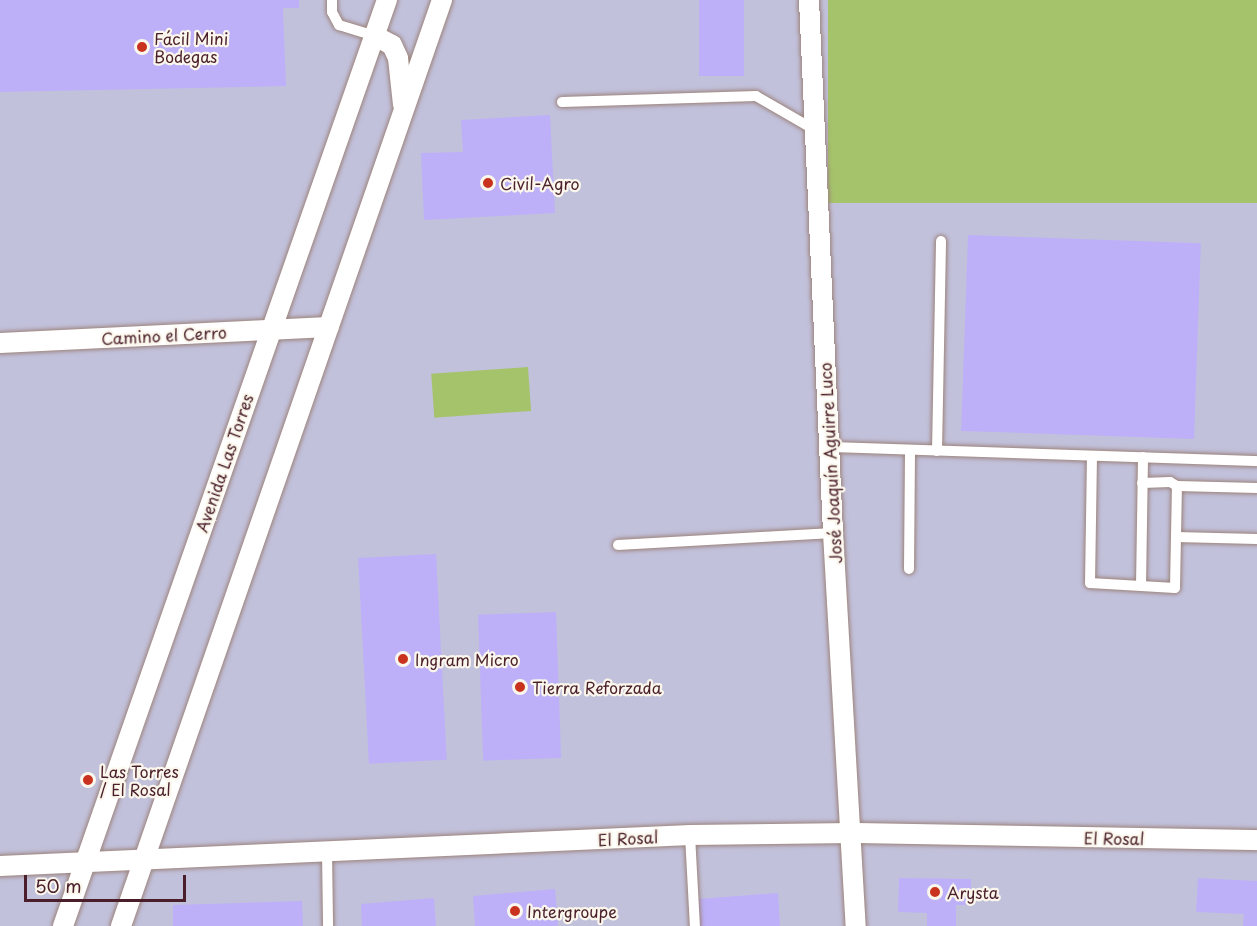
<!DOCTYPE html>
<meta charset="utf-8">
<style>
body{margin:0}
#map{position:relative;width:1257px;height:926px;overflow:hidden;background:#efe8cd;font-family:"Playpen Sans",sans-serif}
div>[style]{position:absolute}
.industrial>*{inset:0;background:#c2c1dc;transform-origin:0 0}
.green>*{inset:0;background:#a5c36b;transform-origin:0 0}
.building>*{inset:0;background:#bdb0f8;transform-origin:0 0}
.roads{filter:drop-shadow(0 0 2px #9c847c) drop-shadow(0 0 2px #9c847c)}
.service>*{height:10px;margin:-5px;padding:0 5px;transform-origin:5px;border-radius:5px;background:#fff}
.minor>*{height:20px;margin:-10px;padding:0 10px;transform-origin:10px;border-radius:10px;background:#fff}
.dots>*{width:16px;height:16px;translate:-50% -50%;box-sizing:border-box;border:3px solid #fbf7ec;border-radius:50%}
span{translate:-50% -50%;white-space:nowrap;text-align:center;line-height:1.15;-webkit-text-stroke:4.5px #fbf7ec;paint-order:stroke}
.poi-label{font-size:16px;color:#4a1f2b}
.left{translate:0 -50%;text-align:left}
.street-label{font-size:16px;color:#4a1f2b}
.scale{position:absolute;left:24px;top:875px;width:162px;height:27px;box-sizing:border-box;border:3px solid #4a1f2b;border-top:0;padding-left:8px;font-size:18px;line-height:21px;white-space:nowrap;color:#4a1f2b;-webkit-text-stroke:4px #fbf7ec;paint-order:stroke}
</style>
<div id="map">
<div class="industrial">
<i style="left:0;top:0;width:1257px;height:926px"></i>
</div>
<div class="green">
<i style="left:828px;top:0;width:429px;height:203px"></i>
<i style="left:528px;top:367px;width:44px;height:97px;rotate:86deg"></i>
</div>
<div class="building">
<i style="clip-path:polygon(0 0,299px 0,299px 8px,283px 8px,286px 86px,0 92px)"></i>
<i style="left:699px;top:0;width:45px;height:76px"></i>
<i style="clip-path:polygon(550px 115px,555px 213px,424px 220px,421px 153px,463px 152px,461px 120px)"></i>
<i style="left:968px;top:235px;width:233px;height:196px;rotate:2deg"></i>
<i style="left:436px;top:554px;width:206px;height:78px;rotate:87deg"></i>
<i style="left:556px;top:612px;width:146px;height:78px;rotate:88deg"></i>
<i style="clip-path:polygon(899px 878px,971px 879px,971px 905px,956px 905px,956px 926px,927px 926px,927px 913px,898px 912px)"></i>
<i style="clip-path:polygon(1198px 878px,1257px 881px,1257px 926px,1243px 926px,1244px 914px,1196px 912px)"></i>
<i style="clip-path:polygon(555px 889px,558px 926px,475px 926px,473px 896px)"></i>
<i style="clip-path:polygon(778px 893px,780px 926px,700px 926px,698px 899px)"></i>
<i style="clip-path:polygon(434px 898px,436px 926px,362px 926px,361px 904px)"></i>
<i style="clip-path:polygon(302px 901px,303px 926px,173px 926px,173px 905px)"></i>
</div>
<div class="roads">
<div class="service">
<i style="left:332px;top:0;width:12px;rotate:90deg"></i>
<i style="left:332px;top:12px;width:15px;rotate:62deg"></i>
<i style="left:339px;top:25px;width:38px;rotate:17deg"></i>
<i style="left:562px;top:102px;width:194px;rotate:-1.8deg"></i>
<i style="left:756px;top:96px;width:68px;rotate:30deg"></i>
<i style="left:829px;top:447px;width:428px;rotate:1.9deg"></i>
<i style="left:937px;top:451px;width:210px;rotate:-88.9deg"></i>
<i style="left:1092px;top:456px;width:127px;rotate:90.9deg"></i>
<i style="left:1090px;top:583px;width:85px;rotate:3.4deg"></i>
<i style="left:1175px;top:588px;width:102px;rotate:-88.9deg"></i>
<i style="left:1177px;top:486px;width:8px;rotate:-150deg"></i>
<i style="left:1170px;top:482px;width:28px;rotate:178deg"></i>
<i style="left:1177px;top:486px;width:80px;rotate:1.4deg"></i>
<i style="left:1176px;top:537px;width:81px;rotate:1.4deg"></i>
<i style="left:618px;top:545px;width:215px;rotate:-3.2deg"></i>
<i style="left:909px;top:569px;width:119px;rotate:-89.5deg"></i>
<i style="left:1141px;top:586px;width:129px;rotate:-89.1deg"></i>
<i style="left:690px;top:835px;width:91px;rotate:86.9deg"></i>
<i style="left:327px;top:851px;width:75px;rotate:89.2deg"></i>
</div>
<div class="minor">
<i style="left:809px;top:0;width:534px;rotate:87.42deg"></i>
<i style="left:833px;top:533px;width:394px;rotate:86.7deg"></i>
<i style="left:375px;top:36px;width:19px;rotate:28deg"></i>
<i style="left:392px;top:45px;width:14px;rotate:65deg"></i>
<i style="left:398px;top:58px;width:47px;rotate:83.9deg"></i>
<i style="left:0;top:343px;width:329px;rotate:-2.8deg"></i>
<i style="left:0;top:866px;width:691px;rotate:-2.57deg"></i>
<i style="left:690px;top:835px;width:163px;rotate:-0.7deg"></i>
<i style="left:853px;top:833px;width:404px;rotate:1deg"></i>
<i style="left:63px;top:926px;width:981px;rotate:-70.72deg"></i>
<i style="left:121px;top:926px;width:980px;rotate:-70.88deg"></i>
</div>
</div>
<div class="dots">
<i style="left:142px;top:47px;background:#c8321e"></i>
<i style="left:488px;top:183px;background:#c8321e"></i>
<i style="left:403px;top:659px;background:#c8321e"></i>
<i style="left:520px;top:687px;background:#c8321e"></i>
<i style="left:88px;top:780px;background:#c8321e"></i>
<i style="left:935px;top:892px;background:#c8321e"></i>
<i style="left:515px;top:911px;background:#c8321e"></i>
</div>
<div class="poi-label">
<span class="left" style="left:154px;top:47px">Fácil Mini<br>Bodegas</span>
<span class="left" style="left:500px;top:183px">Civil-Agro</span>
<span class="left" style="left:415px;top:659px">Ingram Micro</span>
<span class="left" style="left:532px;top:687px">Tierra Reforzada</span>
<span class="left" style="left:100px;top:780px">Las Torres<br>/ El Rosal</span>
<span class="left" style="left:947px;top:892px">Arysta</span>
<span class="left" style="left:527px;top:911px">Intergroupe</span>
</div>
<div class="street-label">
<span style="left:164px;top:335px;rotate:-3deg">Camino el Cerro</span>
<span style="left:224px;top:463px;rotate:-71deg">Avenida Las Torres</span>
<span style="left:830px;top:463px;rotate:-93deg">José Joaquín Aguirre Luco</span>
<span style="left:628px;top:838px;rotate:-3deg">El Rosal</span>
<span style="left:1114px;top:838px;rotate:1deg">El Rosal</span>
</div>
<div class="scale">50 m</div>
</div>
